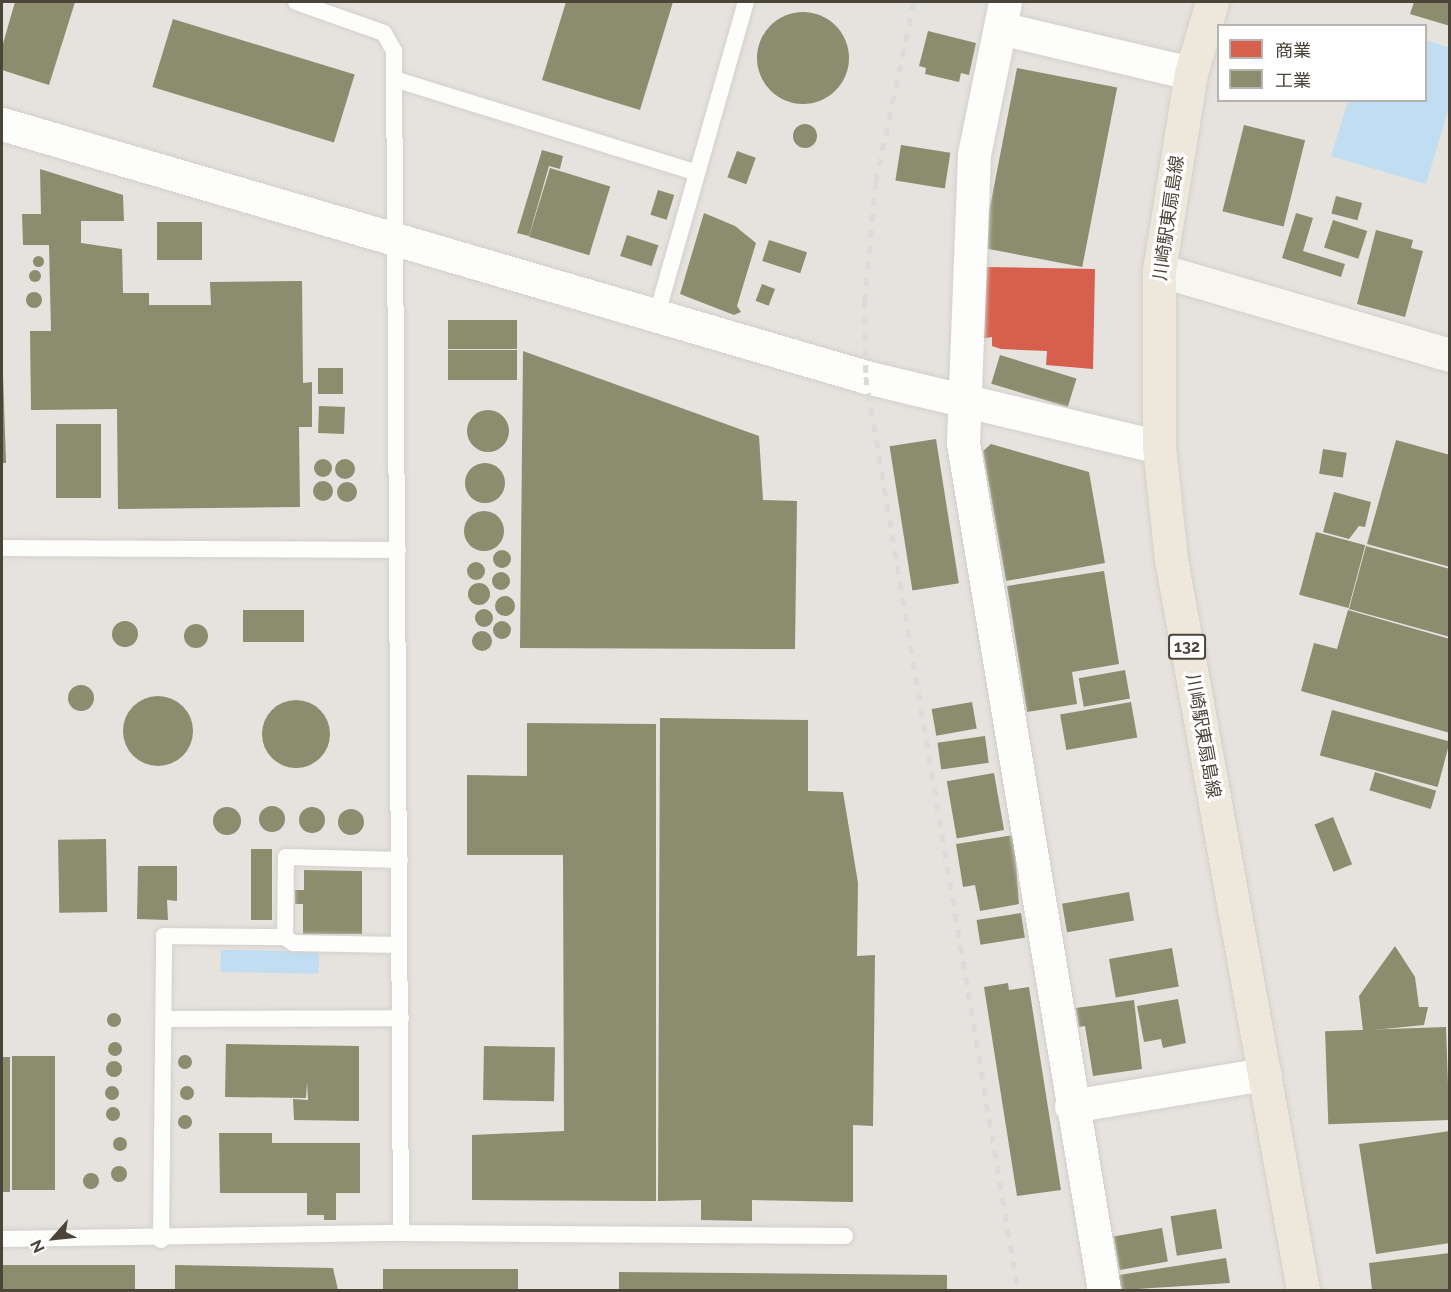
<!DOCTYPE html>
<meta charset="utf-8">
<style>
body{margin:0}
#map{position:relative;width:1451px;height:1292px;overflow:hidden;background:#f4f2ee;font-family:Raleway,"Noto Sans JP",sans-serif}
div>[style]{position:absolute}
.industrial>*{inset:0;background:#e6e2de}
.water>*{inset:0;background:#c0ddf1;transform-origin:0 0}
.shops>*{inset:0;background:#d6604d}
.industry>*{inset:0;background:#8c8c6e;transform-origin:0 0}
.round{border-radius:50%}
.roads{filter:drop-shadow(0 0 2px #d2d0cb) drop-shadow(0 0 2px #d2d0cb)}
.lane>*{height:16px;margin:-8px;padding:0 8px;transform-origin:8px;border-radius:8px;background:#fdfdfc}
.street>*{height:33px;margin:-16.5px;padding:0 16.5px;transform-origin:16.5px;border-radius:16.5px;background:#fdfdfc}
.secondary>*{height:33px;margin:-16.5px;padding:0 16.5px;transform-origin:16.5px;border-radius:16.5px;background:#f7f6f1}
.highway>*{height:33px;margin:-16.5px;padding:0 16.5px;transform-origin:16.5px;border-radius:16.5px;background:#ede8db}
.rail>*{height:4.5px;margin-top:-2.25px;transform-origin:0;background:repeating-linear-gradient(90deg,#dbdbda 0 8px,transparent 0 16px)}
span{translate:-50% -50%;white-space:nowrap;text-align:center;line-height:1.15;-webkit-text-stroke:6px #fff;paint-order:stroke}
.shield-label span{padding:2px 4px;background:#fff;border:2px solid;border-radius:4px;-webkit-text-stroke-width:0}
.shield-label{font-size:16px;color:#4b4439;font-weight:700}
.street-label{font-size:18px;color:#4b4439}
.frame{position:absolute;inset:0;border:3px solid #4b4439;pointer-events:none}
.legend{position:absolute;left:1217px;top:24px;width:210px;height:78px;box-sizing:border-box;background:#fff;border:2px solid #b7b4b0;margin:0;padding:8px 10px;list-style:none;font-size:18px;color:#4b4439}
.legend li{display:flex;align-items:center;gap:12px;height:30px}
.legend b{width:30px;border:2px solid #b7b4b0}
.north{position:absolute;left:24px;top:1208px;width:60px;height:60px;-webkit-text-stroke:4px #fff;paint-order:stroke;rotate:243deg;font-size:16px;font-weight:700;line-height:24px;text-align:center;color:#4b4439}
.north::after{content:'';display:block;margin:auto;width:21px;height:27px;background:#4b4439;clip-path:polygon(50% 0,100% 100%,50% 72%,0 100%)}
</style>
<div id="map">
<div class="industrial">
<i style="clip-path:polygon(evenodd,2px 2px,1449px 2px,1449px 1290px,2px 1290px,2px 2px,1218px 26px,1426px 26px,1426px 100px,1218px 100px,1218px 26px)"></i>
</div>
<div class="water">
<i style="clip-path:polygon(1426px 40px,1450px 48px,1449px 107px,1426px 184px,1331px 156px,1348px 101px,1426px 100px)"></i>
<i style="left:221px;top:950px;width:98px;height:22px;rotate:1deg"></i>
</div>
<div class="shops">
<i style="clip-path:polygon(986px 267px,1095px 269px,1093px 369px,1046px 365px,1047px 351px,1001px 349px,992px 346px,992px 337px,979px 339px)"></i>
</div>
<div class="industry">
<i style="clip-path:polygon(15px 2px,75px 2px,49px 85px,2px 70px,2px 47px)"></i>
<i style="clip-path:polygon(566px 2px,673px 2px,640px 110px,542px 80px)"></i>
<i style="clip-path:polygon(1414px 2px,1450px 2px,1450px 26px,1410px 14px)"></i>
<i class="round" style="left:757px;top:12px;width:92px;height:92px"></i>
<i style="left:173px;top:19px;width:190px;height:71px;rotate:17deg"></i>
<i style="clip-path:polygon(928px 31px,976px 43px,969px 75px,961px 73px,959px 82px,925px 74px,926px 68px,919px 66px)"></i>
<i style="left:1017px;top:68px;width:102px;height:183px;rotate:11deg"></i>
<i class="round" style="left:793px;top:124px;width:24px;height:24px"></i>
<i style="left:1244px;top:125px;width:63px;height:89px;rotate:14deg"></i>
<i style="left:901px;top:145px;width:50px;height:36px;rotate:9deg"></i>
<i style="clip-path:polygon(542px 150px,563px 156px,560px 169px,549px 166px,529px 236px,517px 233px)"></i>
<i style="left:737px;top:151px;width:20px;height:28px;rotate:20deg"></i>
<i style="left:550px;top:168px;width:63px;height:72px;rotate:17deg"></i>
<i style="clip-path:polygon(40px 169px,123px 195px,124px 221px,81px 221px,81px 243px,122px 249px,123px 293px,149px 293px,149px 305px,211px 305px,210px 282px,302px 281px,303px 383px,312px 382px,312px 427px,299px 427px,300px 507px,118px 509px,117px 409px,31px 410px,30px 331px,51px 331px,49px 245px,23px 245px,22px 214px,41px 214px)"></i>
<i style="left:658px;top:190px;width:17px;height:26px;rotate:17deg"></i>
<i style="left:1336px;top:196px;width:27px;height:18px;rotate:15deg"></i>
<i style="clip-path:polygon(704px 213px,735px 226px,756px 243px,737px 306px,741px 312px,734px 315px,680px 294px)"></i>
<i style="clip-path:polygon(1296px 213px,1313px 218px,1303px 251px,1345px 264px,1341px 277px,1282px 258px)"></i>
<i style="left:1333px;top:220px;width:36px;height:29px;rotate:18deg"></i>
<i style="left:157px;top:222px;width:45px;height:38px"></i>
<i style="clip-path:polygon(1376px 230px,1413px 240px,1411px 248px,1423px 251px,1405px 317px,1357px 304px)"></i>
<i style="left:627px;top:235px;width:33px;height:22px;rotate:18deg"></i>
<i style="left:769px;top:240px;width:40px;height:22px;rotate:18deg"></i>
<i class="round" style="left:32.5px;top:255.5px;width:11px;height:11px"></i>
<i class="round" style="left:29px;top:270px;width:12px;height:12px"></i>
<i style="left:762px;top:284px;width:14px;height:18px;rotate:21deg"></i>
<i class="round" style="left:26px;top:292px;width:16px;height:16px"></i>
<i style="left:448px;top:320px;width:69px;height:29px"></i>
<i style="clip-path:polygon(2px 344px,6px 463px,2px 463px)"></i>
<i style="left:448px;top:350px;width:69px;height:30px"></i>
<i style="clip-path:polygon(523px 351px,759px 436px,763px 500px,797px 501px,795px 649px,520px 648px)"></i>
<i style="left:1000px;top:355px;width:80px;height:30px;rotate:17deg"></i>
<i style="left:343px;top:368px;width:26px;height:25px;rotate:90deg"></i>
<i style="left:319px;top:406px;width:26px;height:27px;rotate:2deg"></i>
<i class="round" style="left:467px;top:410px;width:42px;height:42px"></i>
<i style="left:56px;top:424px;width:45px;height:74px"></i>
<i style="left:936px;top:439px;width:146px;height:47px;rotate:81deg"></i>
<i style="clip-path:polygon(1396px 440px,1450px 455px,1450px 567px,1367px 544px)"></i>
<i style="clip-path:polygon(991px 444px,1089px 472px,1105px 563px,1006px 581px,983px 451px)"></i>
<i style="left:1323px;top:449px;width:24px;height:25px;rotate:9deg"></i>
<i class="round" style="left:314px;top:459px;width:18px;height:18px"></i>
<i class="round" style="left:335px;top:459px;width:20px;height:20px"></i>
<i class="round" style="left:465px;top:463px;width:40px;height:40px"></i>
<i class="round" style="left:313px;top:481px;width:20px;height:20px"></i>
<i class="round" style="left:337px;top:482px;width:20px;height:20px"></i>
<i style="clip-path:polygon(1334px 492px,1371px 502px,1365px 527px,1359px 526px,1349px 539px,1323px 532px)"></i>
<i class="round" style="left:464px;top:511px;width:40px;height:40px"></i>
<i style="left:1316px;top:532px;width:51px;height:65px;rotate:15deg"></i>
<i style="clip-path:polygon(1366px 546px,1450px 569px,1450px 637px,1349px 609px)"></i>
<i class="round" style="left:493px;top:550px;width:18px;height:18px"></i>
<i class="round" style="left:467px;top:562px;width:18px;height:18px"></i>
<i style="clip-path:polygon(1104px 571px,1119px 664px,1072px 672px,1077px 704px,1027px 712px,1007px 586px)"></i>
<i class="round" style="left:492px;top:572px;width:18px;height:18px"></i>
<i class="round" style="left:468px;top:583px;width:22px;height:22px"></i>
<i class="round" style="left:495px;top:596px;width:20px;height:20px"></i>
<i class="round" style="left:475px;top:609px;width:18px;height:18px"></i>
<i style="left:243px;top:610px;width:61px;height:32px"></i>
<i style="clip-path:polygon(1348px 610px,1450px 639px,1450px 733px,1301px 691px,1314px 643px,1337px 649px)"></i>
<i class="round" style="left:493px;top:621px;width:18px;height:18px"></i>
<i class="round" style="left:112px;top:621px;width:26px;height:26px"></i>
<i class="round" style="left:184px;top:624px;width:24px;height:24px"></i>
<i class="round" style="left:472px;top:631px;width:20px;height:20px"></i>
<i style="left:1125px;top:670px;width:29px;height:47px;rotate:80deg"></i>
<i class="round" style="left:68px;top:685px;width:26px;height:26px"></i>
<i class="round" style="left:123px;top:696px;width:70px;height:70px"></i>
<i class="round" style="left:262px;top:700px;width:68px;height:68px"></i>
<i style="left:972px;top:702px;width:27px;height:41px;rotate:80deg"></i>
<i style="left:1131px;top:702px;width:36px;height:72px;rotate:80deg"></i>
<i style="left:1332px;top:710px;width:122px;height:47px;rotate:15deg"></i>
<i style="clip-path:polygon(660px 718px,808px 720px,808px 791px,843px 792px,858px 883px,857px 956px,875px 955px,873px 1126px,853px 1125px,853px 1202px,752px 1200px,752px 1221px,701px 1220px,701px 1200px,658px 1201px)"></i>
<i style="clip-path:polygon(527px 723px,656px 724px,656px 1201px,472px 1200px,472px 1135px,564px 1131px,563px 855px,467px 855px,467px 775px,527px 776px)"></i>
<i style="left:985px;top:736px;width:27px;height:48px;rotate:82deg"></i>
<i style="left:1375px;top:772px;width:64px;height:19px;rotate:17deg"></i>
<i style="left:994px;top:773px;width:58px;height:48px;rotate:80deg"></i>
<i class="round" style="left:259px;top:806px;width:26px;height:26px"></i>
<i class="round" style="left:299px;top:807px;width:26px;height:26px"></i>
<i class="round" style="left:213px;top:807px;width:28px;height:28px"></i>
<i class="round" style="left:338px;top:809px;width:26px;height:26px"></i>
<i style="left:1333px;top:817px;width:51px;height:20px;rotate:68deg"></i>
<i style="clip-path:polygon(1014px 835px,1019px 904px,980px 911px,975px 885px,963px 887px,956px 844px)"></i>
<i style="left:106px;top:839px;width:73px;height:48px;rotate:89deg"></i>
<i style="left:251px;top:849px;width:21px;height:71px"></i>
<i style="clip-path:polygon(138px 866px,177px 866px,177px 901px,167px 900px,168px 920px,137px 919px)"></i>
<i style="clip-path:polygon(304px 870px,362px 871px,362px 934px,303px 934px,303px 904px,295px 904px,295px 890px,304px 890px)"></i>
<i style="left:1129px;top:892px;width:29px;height:68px;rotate:80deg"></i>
<i style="left:1021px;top:913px;width:25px;height:45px;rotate:81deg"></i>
<i style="clip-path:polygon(1395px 946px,1415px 977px,1419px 1007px,1428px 1007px,1424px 1025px,1363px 1031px,1359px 996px)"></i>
<i style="left:1172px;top:948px;width:39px;height:64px;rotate:80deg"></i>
<i style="clip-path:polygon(1008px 983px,1009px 990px,1029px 987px,1061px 1190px,1017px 1196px,984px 987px)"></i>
<i style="clip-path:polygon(1178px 999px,1186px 1043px,1163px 1048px,1161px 1039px,1144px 1042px,1137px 1006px)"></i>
<i style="clip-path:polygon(1134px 1000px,1142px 1069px,1093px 1076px,1085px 1026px,1079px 1027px,1076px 1008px)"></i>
<i class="round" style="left:107px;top:1013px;width:14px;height:14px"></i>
<i style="left:1446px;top:1027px;width:93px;height:121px;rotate:88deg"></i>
<i class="round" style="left:108px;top:1042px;width:14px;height:14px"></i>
<i style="clip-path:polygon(226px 1044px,359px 1046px,359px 1121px,294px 1120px,293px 1099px,308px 1100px,307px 1082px,306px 1098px,225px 1097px)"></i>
<i style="left:484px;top:1046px;width:71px;height:54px;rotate:1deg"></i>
<i class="round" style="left:178px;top:1055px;width:14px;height:14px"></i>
<i style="left:12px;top:1056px;width:43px;height:134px"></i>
<i style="left:2px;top:1057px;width:8px;height:135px"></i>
<i class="round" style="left:106px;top:1061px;width:16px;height:16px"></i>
<i class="round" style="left:105px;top:1086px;width:14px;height:14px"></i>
<i class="round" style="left:180px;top:1086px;width:14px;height:14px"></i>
<i class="round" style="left:106px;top:1107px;width:14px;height:14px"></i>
<i class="round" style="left:178px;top:1115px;width:14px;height:14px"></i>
<i style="clip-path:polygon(1450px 1131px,1450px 1243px,1376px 1254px,1359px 1144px)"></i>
<i style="clip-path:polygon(219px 1133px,272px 1133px,272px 1143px,360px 1143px,360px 1193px,336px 1193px,336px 1220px,324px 1220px,324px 1215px,307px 1215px,307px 1193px,220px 1193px)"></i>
<i class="round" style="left:113px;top:1137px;width:14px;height:14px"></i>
<i class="round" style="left:111px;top:1166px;width:16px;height:16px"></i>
<i class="round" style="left:83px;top:1173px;width:16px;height:16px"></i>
<i style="left:1216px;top:1209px;width:40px;height:46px;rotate:81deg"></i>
<i style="left:1162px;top:1228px;width:34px;height:49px;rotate:80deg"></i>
<i style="clip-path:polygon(1450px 1253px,1450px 1290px,1372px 1290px,1369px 1263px)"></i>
<i style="clip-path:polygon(1226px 1258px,1230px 1283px,1121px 1290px,1119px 1275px)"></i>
<i style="left:2px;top:1265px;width:133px;height:25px"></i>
<i style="clip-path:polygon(175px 1265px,333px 1268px,338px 1290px,175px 1290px)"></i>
<i style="left:383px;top:1269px;width:135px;height:21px"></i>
<i style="clip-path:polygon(619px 1272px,947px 1275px,947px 1290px,619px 1290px)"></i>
</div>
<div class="roads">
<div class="lane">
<i style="left:296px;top:2px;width:93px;rotate:19.4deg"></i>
<i style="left:384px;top:33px;width:21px;rotate:61deg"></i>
<i style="left:394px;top:51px;width:1182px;rotate:89.66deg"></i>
<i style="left:394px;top:79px;width:317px;rotate:17.2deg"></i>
<i style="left:657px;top:314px;width:324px;rotate:-74.1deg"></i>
<i style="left:2px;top:548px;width:396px;rotate:0.3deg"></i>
<i style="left:399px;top:945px;width:106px;rotate:-178.9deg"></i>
<i style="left:293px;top:943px;width:10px;rotate:-143deg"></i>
<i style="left:285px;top:937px;width:80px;rotate:-89.3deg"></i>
<i style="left:286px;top:857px;width:114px;rotate:1.5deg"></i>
<i style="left:164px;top:1019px;width:237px;rotate:-0.2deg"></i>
<i style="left:2px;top:1239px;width:399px;rotate:-0.9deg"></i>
<i style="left:401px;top:1233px;width:444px;rotate:0.4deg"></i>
<i style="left:161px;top:1240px;width:304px;rotate:-89.4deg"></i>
<i style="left:164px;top:936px;width:121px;rotate:0.5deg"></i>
</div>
<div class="street">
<i style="left:1005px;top:2px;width:156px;rotate:101.5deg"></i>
<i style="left:974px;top:155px;width:288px;rotate:92.2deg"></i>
<i style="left:963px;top:443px;width:859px;rotate:80.55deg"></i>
<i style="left:1000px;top:28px;width:196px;rotate:13.3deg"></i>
<i style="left:2px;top:124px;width:900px;rotate:16.32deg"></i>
<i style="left:866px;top:377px;width:301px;rotate:13.4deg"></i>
<i style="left:1071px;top:1106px;width:196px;rotate:-9.4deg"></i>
</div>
<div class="secondary">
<i style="left:1159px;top:270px;width:303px;rotate:16.3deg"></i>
</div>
<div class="highway">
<i style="left:1212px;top:2px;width:74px;rotate:106.5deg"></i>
<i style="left:1191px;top:73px;width:200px;rotate:99.2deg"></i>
<i style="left:1159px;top:270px;width:177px;rotate:90deg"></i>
<i style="left:1159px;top:447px;width:113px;rotate:83.9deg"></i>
<i style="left:1171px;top:559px;width:743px;rotate:79.76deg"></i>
</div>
</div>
<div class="rail">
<i style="left:914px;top:2px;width:184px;rotate:101.9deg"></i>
<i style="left:876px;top:182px;width:120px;rotate:95.3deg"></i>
<i style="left:865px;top:301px;width:76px;rotate:89.2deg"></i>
<i style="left:866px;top:377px;width:926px;rotate:80.55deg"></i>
</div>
<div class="shield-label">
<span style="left:1187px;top:647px">132</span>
</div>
<div class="street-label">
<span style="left:1169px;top:218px;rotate:-82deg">川崎駅東扇島線</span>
<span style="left:1203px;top:736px;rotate:80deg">川崎駅東扇島線</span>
</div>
<div class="frame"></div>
<ul class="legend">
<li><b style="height:16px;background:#d6604d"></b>商業</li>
<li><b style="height:16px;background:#8c8c6e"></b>工業</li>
</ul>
<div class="north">N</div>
</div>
